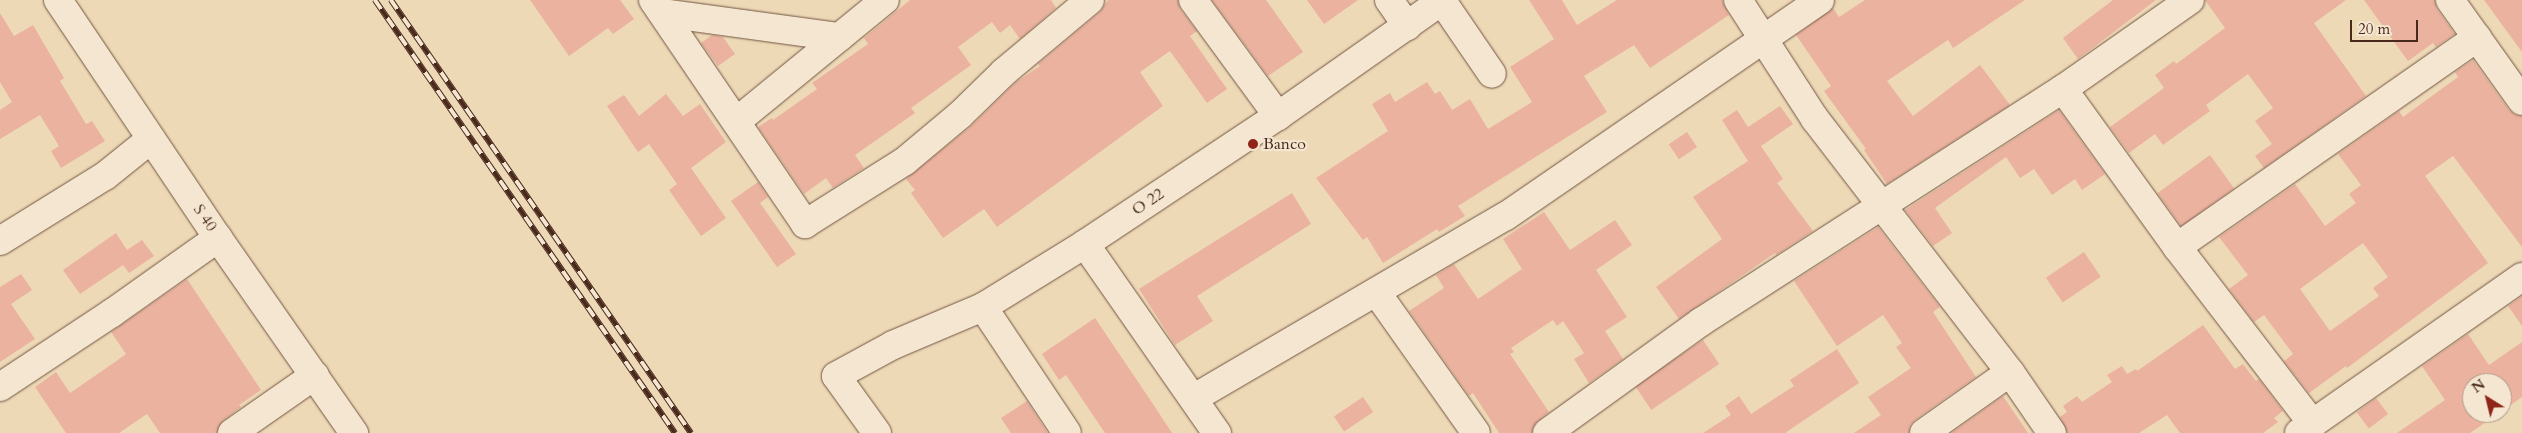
<!DOCTYPE html>
<style>
body{margin:0}
#map{position:relative;width:2522px;height:433px;overflow:hidden;background:#eed9b7;font-family:Cardo,serif}
div>[style]{position:absolute}
.building>*{inset:0;background:#eab29f;transform-origin:0 0}
.roads{filter:drop-shadow(0 0 1px #725542) drop-shadow(0 0 1px #725542)}
.minor>*{height:28px;margin:-14px;padding:0 14px;transform-origin:14px;border-radius:14px;background:#f4e6d0}
.rail>*{height:5.5px;margin-top:-2.75px;transform-origin:0;background:repeating-linear-gradient(90deg,#f4e6d0 0 11px,#48291b 0 22px);box-sizing:border-box;border-block:1px solid #48291b}
.dots>*{width:14px;height:14px;translate:-50% -50%;box-sizing:border-box;border:2px solid #f4e6d0;border-radius:50%}
span{translate:-50% -50%;white-space:nowrap;text-align:center;line-height:1.15;-webkit-text-stroke:4.5px #f4e6d0;paint-order:stroke}
.poi-label{font-size:16px;color:#48291b}
.left{translate:0 -50%;text-align:left}
.street-label{font-size:16px;color:#48291b}
.north{position:absolute;left:2462px;top:373px;width:50px;height:50px;box-sizing:border-box;background:#f4e6d0;border:1px solid #af9a88;border-radius:50%;rotate:324deg;font-size:14px;font-weight:700;line-height:20px;text-align:center;color:#48291b}
.north::after{content:'';display:block;margin:auto;width:18px;height:22px;background:#8f2418;clip-path:polygon(50% 0,100% 100%,50% 72%,0 100%)}
.scale{position:absolute;left:2350px;top:20px;width:68px;height:22px;box-sizing:border-box;border:2px solid #48291b;border-top:0;padding-left:6px;font-size:15px;line-height:18px;white-space:nowrap;color:#48291b;-webkit-text-stroke:4px #f4e6d0;paint-order:stroke}
</style>
<div id="map">
<div class="building">
<i style="clip-path:polygon(530px 0,620px 0,634px 19px,613px 34px,608px 28px,569px 56px)"></i>
<i style="clip-path:polygon(910px 0,1051px 0,1056px 8px,1020px 39px,1010px 25px,1000px 33px,992px 22px,958px 47px,971px 65px,911px 108px,915px 113px,855px 155px,864px 168px,833px 188px,826px 178px,804px 194px,758px 127px,772px 118px,773px 120px,817px 89px,812px 83px,868px 44px,864px 38px)"></i>
<i style="clip-path:polygon(1108px 0,1178px 0,1180px 9px,1197px 31px,1190px 36px,1227px 89px,1207px 103px,1170px 51px,1140px 72px,1163px 106px,997px 227px,984px 209px,943px 238px,911px 193px,915px 190px,906px 179px,970px 127px,1015px 83px,1040px 66px,1038px 64px,1100px 12px)"></i>
<i style="clip-path:polygon(1212px 0,1266px 0,1303px 52px,1268px 76px)"></i>
<i style="clip-path:polygon(1307px 0,1358px 0,1324px 24px)"></i>
<i style="clip-path:polygon(1529px 0,1562px 0,1577px 25px,1617px 0,1722px 0,1729px 15px,1650px 68px,1634px 45px,1584px 76px,1607px 112px,1458px 206px,1465px 216px,1439px 232px,1437px 229px,1383px 263px,1367px 237px,1363px 240px,1316px 178px,1388px 131px,1372px 104px,1390px 93px,1395px 102px,1427px 82px,1435px 94px,1440px 91px,1452px 110px,1470px 99px,1488px 129px,1532px 102px,1510px 67px,1554px 39px)"></i>
<i style="clip-path:polygon(1865px 0,2025px 0,1953px 48px,1948px 40px,1887px 81px,1913px 116px,1980px 65px,2010px 105px,1887px 184px,1864px 150px,1866px 149px,1824px 91px,1831px 86px,1796px 35px,1833px 8px,1839px 17px)"></i>
<i style="clip-path:polygon(2113px 0,2156px 0,2078px 59px,2063px 38px)"></i>
<i style="clip-path:polygon(2205px 0,2346px 0,2314px 23px,2366px 96px,2264px 168px,2255px 156px,2272px 144px,2255px 121px,2273px 108px,2248px 74px,2206px 105px,2210px 111px,2163px 145px,2155px 134px,2129px 153px,2110px 127px,2164px 88px,2155px 75px,2174px 61px,2176px 64px,2225px 28px)"></i>
<i style="clip-path:polygon(2364px 0,2435px 0,2437px 9px,2455px 34px,2436px 47px,2433px 43px,2408px 61px)"></i>
<i style="clip-path:polygon(2484px 0,2522px 0,2522px 52px)"></i>
<i style="clip-path:polygon(0 13px,14px 36px,33px 25px,64px 78px,60px 81px,86px 124px,92px 121px,105px 141px,61px 168px,51px 151px,59px 146px,40px 115px,0 139px,0 110px,12px 102px,0 82px)"></i>
<i style="clip-path:polygon(712px 35px,723px 37px,735px 54px,718px 66px,701px 43px)"></i>
<i style="clip-path:polygon(evenodd,2473px 60px,2509px 110px,2515px 115px,2522px 116px,2522px 247px,2453px 156px,2425px 176px,2488px 263px,2347px 368px,2346px 366px,2309px 393px,2284px 361px,2293px 354px,2264px 315px,2254px 322px,2229px 289px,2248px 275px,2219px 237px,2295px 184px,2325px 226px,2356px 203px,2349px 194px,2361px 185px,2338px 154px,2399px 111px,2403px 117px,2458px 77px,2455px 72px,2473px 60px,2363px 243px,2388px 277px,2373px 288px,2379px 296px,2330px 331px,2300px 289px,2363px 243px)"></i>
<i style="clip-path:polygon(666px 94px,683px 116px,700px 104px,726px 142px,691px 168px,726px 218px,701px 236px,669px 190px,677px 184px,649px 144px,638px 152px,607px 106px,624px 95px,639px 116px)"></i>
<i style="clip-path:polygon(1780px 106px,1793px 124px,1761px 146px,1783px 179px,1777px 183px,1813px 231px,1776px 255px,1775px 253px,1679px 319px,1656px 287px,1722px 239px,1693px 197px,1748px 161px,1722px 120px,1737px 110px,1748px 127px)"></i>
<i style="clip-path:polygon(2059px 110px,2105px 174px,2082px 190px,2075px 179px,2052px 195px,2034px 169px,2020px 178px,2006px 157px,1935px 208px,1952px 233px,1933px 246px,1905px 210px)"></i>
<i style="left:1687px;top:132px;width:18px;height:22px;rotate:56deg"></i>
<i style="left:2210px;top:155px;width:41px;height:65px;rotate:54deg"></i>
<i style="clip-path:polygon(758px 182px,768px 197px,760px 203px,796px 254px,777px 267px,731px 201px)"></i>
<i style="clip-path:polygon(1292px 193px,1311px 224px,1197px 296px,1213px 321px,1175px 345px,1139px 289px)"></i>
<i style="clip-path:polygon(1544px 212px,1570px 250px,1615px 220px,1632px 245px,1596px 270px,1627px 317px,1605px 331px,1623px 359px,1589px 383px,1574px 359px,1584px 353px,1563px 321px,1557px 326px,1553px 320px,1511px 348px,1514px 352px,1510px 354px,1549px 412px,1538px 421px,1532px 433px,1499px 433px,1473px 393px,1469px 396px,1409px 311px,1444px 288px,1436px 275px,1454px 264px,1478px 299px,1522px 269px,1503px 239px)"></i>
<i style="clip-path:polygon(1878px 227px,1940px 307px,1933px 312px,1976px 377px,1915px 420px,1910px 426px,1909px 433px,1854px 433px,1881px 415px,1868px 397px,1911px 368px,1896px 347px,1902px 343px,1883px 315px,1837px 346px,1794px 281px)"></i>
<i style="clip-path:polygon(116px 233px,127px 250px,142px 240px,154px 256px,129px 273px,123px 265px,80px 294px,63px 270px)"></i>
<i style="left:2084px;top:252px;width:30px;height:46px;rotate:56deg"></i>
<i style="clip-path:polygon(21px 274px,32px 290px,11px 304px,35px 339px,0 362px,0 287px)"></i>
<i style="clip-path:polygon(187px 279px,261px 390px,239px 405px,241px 407px,223px 421px,217px 433px,160px 433px,147px 414px,119px 433px,66px 433px,35px 387px,56px 372px,70px 393px,115px 362px,126px 354px,111px 332px)"></i>
<i style="clip-path:polygon(2522px 296px,2522px 326px,2508px 306px)"></i>
<i style="clip-path:polygon(1095px 318px,1153px 404px,1172px 433px,1105px 433px,1066px 375px,1059px 380px,1042px 354px)"></i>
<i style="clip-path:polygon(2203px 325px,2235px 369px,2243px 364px,2256px 381px,2259px 379px,2283px 411px,2274px 418px,2278px 422px,2263px 433px,2180px 433px,2167px 415px,2139px 433px,2067px 433px,2060px 417px,2067px 412px,2063px 406px,2077px 396px,2082px 402px,2112px 382px,2107px 375px,2122px 366px,2127px 374px,2136px 369px,2137px 371px)"></i>
<i style="clip-path:polygon(2468px 334px,2489px 365px,2522px 342px,2522px 397px,2502px 411px,2502px 383px,2472px 383px,2472px 413px,2499px 413px,2470px 433px,2397px 433px,2445px 400px,2422px 366px)"></i>
<i style="left:1703px;top:340px;width:29px;height:82px;rotate:56deg"></i>
<i style="clip-path:polygon(1837px 349px,1859px 383px,1785px 433px,1703px 433px,1731px 415px,1725px 406px,1739px 396px,1751px 414px,1794px 386px,1790px 380px)"></i>
<i style="clip-path:polygon(2003px 396px,2028px 433px,1951px 433px)"></i>
<i style="left:1363px;top:397px;width:18px;height:35px;rotate:56deg"></i>
<i style="left:2376px;top:398px;width:20px;height:24px;rotate:53deg"></i>
<i style="clip-path:polygon(1027px 401px,1044px 427px,1048px 433px,1011px 433px,1001px 418px)"></i>
</div>
<div class="roads">
<div class="minor">
<i style="left:58px;top:0;width:287px;rotate:56.1deg"></i>
<i style="left:218px;top:238px;width:238px;rotate:55.1deg"></i>
<i style="left:653px;top:0;width:271px;rotate:55.8deg"></i>
<i style="left:805px;top:224px;width:118px;rotate:-32.2deg"></i>
<i style="left:905px;top:161px;width:72px;rotate:-39.9deg"></i>
<i style="left:960px;top:115px;width:62px;rotate:-44.3deg"></i>
<i style="left:1004px;top:72px;width:112px;rotate:-39.9deg"></i>
<i style="left:1193px;top:0;width:144px;rotate:53.8deg"></i>
<i style="left:1389px;top:0;width:32px;rotate:55deg"></i>
<i style="left:1738px;top:0;width:142px;rotate:57.1deg"></i>
<i style="left:1815px;top:119px;width:319px;rotate:52.4deg"></i>
<i style="left:2010px;top:372px;width:74px;rotate:55.5deg"></i>
<i style="left:2450px;top:0;width:124px;rotate:54.5deg"></i>
<i style="left:1442px;top:1px;width:88px;rotate:55.6deg"></i>
<i style="left:663px;top:13px;width:178px;rotate:7.8deg"></i>
<i style="left:2063px;top:89px;width:195px;rotate:54.2deg"></i>
<i style="left:2177px;top:247px;width:223px;rotate:52.5deg"></i>
<i style="left:737px;top:121px;width:191px;rotate:-39.3deg"></i>
<i style="left:0;top:241px;width:123px;rotate:-31.8deg"></i>
<i style="left:105px;top:176px;width:59px;rotate:-38.8deg"></i>
<i style="left:1085px;top:244px;width:231px;rotate:55.1deg"></i>
<i style="left:2177px;top:247px;width:366px;rotate:-34.9deg"></i>
<i style="left:1377px;top:293px;width:171px;rotate:54.7deg"></i>
<i style="left:983px;top:307px;width:151px;rotate:56.3deg"></i>
<i style="left:0;top:387px;width:134px;rotate:-33.5deg"></i>
<i style="left:112px;top:313px;width:130px;rotate:-35.3deg"></i>
<i style="left:1194px;top:398px;width:361px;rotate:-30.3deg"></i>
<i style="left:1506px;top:216px;width:381px;rotate:-34.5deg"></i>
<i style="left:232px;top:433px;width:101px;rotate:-34.9deg"></i>
<i style="left:877px;top:433px;width:70px;rotate:-125.7deg"></i>
<i style="left:836px;top:376px;width:65px;rotate:-28.5deg"></i>
<i style="left:893px;top:345px;width:98px;rotate:-22.9deg"></i>
<i style="left:983px;top:307px;width:120px;rotate:-31.7deg"></i>
<i style="left:1085px;top:244px;width:232px;rotate:-33.6deg"></i>
<i style="left:1278px;top:116px;width:202px;rotate:-35.1deg"></i>
<i style="left:1547px;top:433px;width:190px;rotate:-35.8deg"></i>
<i style="left:1701px;top:322px;width:431px;rotate:-32.8deg"></i>
<i style="left:2063px;top:89px;width:155px;rotate:-35deg"></i>
<i style="left:1924px;top:433px;width:105px;rotate:-35.3deg"></i>
<i style="left:2299px;top:433px;width:272px;rotate:-35deg"></i>
</div>
</div>
<div class="rail">
<i style="left:375px;top:0;width:527px;rotate:55.28deg"></i>
<i style="left:391px;top:0;width:527px;rotate:55.28deg"></i>
</div>
<div class="dots">
<i style="left:1253px;top:144px;background:#8f2418"></i>
</div>
<div class="poi-label">
<span class="left" style="left:1263px;top:144px">Banco</span>
</div>
<div class="street-label">
<span style="left:1148px;top:202px;rotate:-34deg">O 22</span>
<span style="left:205px;top:218px;rotate:56deg">S 40</span>
</div>
<div class="north">N</div>
<div class="scale">20 m</div>
</div>
